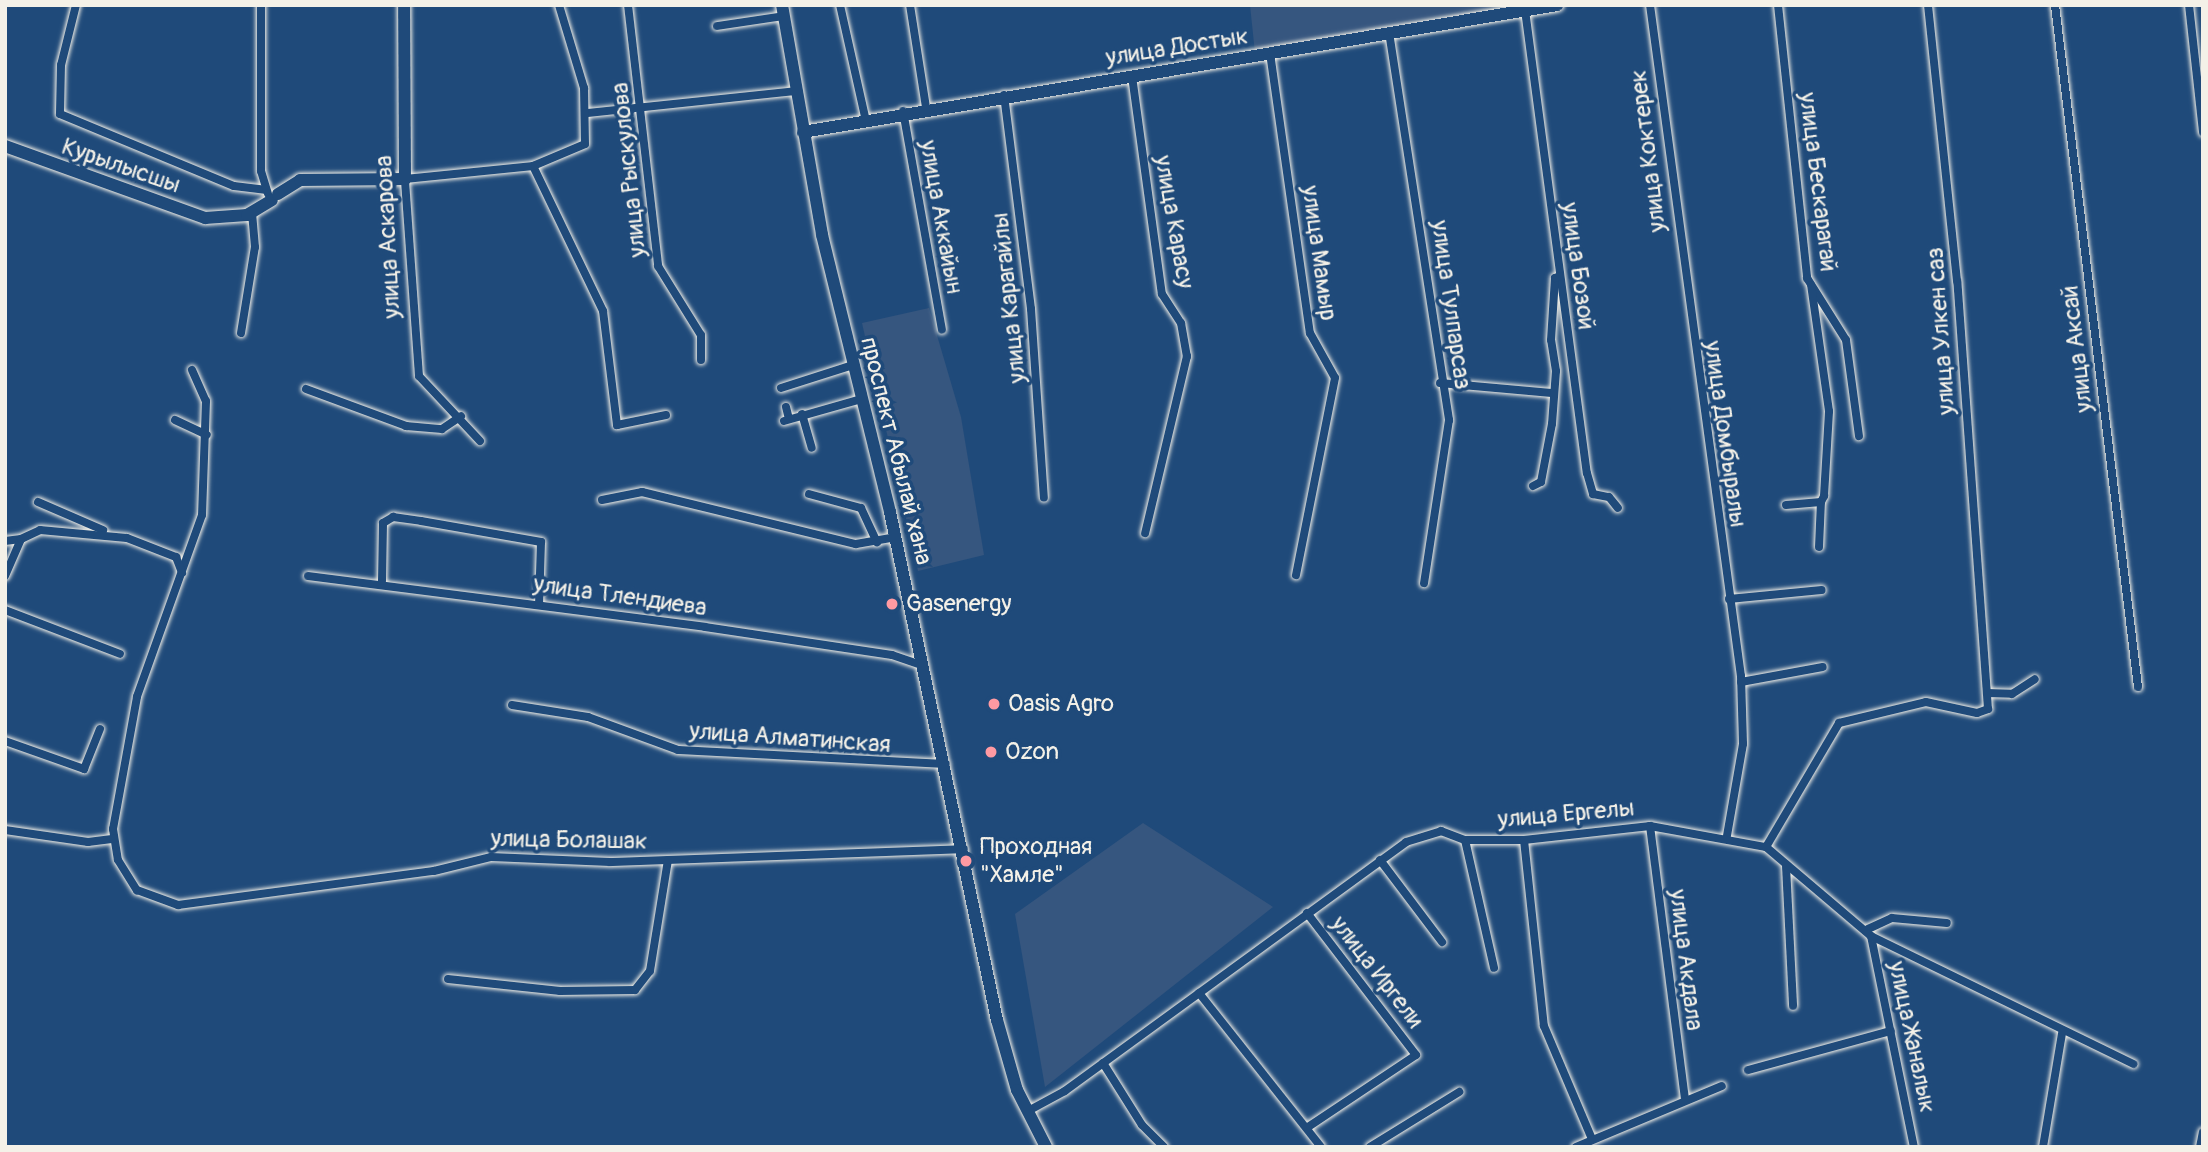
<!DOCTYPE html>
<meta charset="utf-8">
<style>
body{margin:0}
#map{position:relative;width:2208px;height:1152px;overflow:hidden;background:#1f4a7a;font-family:Pangolin,sans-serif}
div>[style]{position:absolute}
.built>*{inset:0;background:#36567f}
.roads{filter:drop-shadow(0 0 2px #f4f1e8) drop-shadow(0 0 2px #f4f1e8)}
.street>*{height:8px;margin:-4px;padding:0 4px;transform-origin:4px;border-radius:4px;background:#1f4a7a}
.secondary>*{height:12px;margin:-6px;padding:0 6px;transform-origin:6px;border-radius:6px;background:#1f4a7a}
.dots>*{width:19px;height:19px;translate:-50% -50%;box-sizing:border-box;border:4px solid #1f4a7a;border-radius:50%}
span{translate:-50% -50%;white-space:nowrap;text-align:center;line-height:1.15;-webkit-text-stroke:7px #1f4a7a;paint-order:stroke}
.street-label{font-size:24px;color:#f4f1e8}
.poi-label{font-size:24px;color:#f4f1e8}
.left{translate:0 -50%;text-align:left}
.frame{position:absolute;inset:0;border:7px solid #f4f1e8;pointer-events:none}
</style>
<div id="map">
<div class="built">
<i style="clip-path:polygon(1250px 5px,1518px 5px,1255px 53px)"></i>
<i style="clip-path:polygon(929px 308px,961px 417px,984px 555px,918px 571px,862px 323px)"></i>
<i style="clip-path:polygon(1143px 823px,1273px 907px,1045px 1087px,1015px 914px)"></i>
</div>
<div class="roads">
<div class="street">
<i style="left:76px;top:5px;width:62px;rotate:104deg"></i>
<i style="left:61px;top:65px;width:49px;rotate:91.2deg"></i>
<i style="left:60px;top:114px;width:188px;rotate:22.5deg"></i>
<i style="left:234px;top:186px;width:31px;rotate:7deg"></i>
<i style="left:261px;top:5px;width:166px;rotate:90deg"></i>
<i style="left:261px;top:171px;width:24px;rotate:73deg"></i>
<i style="left:628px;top:5px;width:263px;rotate:83.4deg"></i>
<i style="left:658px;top:266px;width:81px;rotate:58.1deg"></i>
<i style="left:701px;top:335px;width:25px;rotate:90deg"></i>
<i style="left:840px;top:5px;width:115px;rotate:77.4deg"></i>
<i style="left:910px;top:5px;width:103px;rotate:81.1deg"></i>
<i style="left:1650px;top:5px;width:677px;rotate:82.28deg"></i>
<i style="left:1741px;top:676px;width:68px;rotate:88.3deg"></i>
<i style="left:1743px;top:744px;width:93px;rotate:99.9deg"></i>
<i style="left:1778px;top:5px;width:275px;rotate:83.9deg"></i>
<i style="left:1807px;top:278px;width:73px;rotate:57.8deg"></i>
<i style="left:1846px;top:340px;width:97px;rotate:82.3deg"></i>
<i style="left:2055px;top:5px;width:687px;rotate:83.06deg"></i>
<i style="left:2189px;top:5px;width:128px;rotate:83.7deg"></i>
<i style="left:1525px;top:10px;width:467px;rotate:82.4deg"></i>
<i style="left:1587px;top:473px;width:22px;rotate:74deg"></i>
<i style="left:1593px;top:494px;width:16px;rotate:11deg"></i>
<i style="left:1609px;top:497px;width:14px;rotate:51deg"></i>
<i style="left:717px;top:26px;width:68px;rotate:-8.5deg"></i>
<i style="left:1389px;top:32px;width:393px;rotate:81.2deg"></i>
<i style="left:1449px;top:420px;width:165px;rotate:98.7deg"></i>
<i style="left:1270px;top:53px;width:283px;rotate:81.9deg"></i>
<i style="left:1310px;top:333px;width:51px;rotate:60.9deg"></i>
<i style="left:1335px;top:378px;width:201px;rotate:101.2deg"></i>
<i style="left:1132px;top:76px;width:220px;rotate:82.2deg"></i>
<i style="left:1162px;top:294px;width:35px;rotate:57deg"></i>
<i style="left:1181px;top:323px;width:34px;rotate:80deg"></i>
<i style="left:1187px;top:356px;width:182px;rotate:103.3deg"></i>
<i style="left:1004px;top:95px;width:216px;rotate:82.8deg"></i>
<i style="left:1031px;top:309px;width:189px;rotate:86.1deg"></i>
<i style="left:903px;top:111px;width:222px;rotate:79.9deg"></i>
<i style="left:587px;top:113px;width:210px;rotate:-6deg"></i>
<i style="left:533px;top:166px;width:161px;rotate:64.2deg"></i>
<i style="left:603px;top:311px;width:115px;rotate:83deg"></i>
<i style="left:617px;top:425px;width:50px;rotate:-11.5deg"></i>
<i style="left:241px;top:333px;width:87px;rotate:-80.8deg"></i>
<i style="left:255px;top:247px;width:34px;rotate:-95deg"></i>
<i style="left:192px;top:370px;width:34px;rotate:66deg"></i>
<i style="left:206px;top:401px;width:114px;rotate:92deg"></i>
<i style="left:202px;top:515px;width:193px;rotate:109.7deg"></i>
<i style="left:137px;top:697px;width:134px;rotate:100.3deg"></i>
<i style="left:113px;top:829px;width:31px;rotate:81deg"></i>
<i style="left:118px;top:860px;width:36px;rotate:58deg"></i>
<i style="left:137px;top:890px;width:44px;rotate:20.1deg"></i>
<i style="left:178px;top:905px;width:258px;rotate:-7.6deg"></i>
<i style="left:434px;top:871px;width:59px;rotate:-13.8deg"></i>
<i style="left:491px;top:857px;width:119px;rotate:2.4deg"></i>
<i style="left:610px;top:862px;width:354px;rotate:-2.1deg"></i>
<i style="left:1440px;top:383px;width:112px;rotate:5.1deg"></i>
<i style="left:781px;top:388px;width:76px;rotate:-17.7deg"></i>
<i style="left:306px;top:389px;width:107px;rotate:20.3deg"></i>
<i style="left:406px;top:426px;width:36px;rotate:5deg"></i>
<i style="left:442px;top:429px;width:23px;rotate:-34deg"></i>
<i style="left:786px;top:407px;width:12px;rotate:76deg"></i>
<i style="left:802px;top:414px;width:35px;rotate:74deg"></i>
<i style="left:175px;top:420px;width:35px;rotate:25deg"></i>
<i style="left:784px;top:421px;width:81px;rotate:-15.8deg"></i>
<i style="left:480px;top:441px;width:89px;rotate:-133.2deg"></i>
<i style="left:419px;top:376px;width:197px;rotate:-94.1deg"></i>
<i style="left:405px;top:179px;width:129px;rotate:-5.8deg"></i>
<i style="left:533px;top:166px;width:56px;rotate:-22.9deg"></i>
<i style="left:585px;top:144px;width:56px;rotate:-91deg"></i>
<i style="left:584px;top:88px;width:87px;rotate:-106.8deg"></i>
<i style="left:1533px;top:486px;width:9px;rotate:-27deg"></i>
<i style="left:1541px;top:482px;width:59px;rotate:-79.3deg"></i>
<i style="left:1552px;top:424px;width:53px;rotate:-85.7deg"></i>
<i style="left:1556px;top:371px;width:31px;rotate:-99deg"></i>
<i style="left:1551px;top:340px;width:62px;rotate:-86.3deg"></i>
<i style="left:1555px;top:278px;width:5px;rotate:-22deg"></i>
<i style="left:809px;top:494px;width:54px;rotate:15.1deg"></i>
<i style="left:861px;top:508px;width:38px;rotate:65deg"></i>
<i style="left:602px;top:500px;width:41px;rotate:-11.3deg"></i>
<i style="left:642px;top:492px;width:220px;rotate:13.7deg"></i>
<i style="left:856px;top:544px;width:41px;rotate:-9.9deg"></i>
<i style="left:38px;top:502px;width:71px;rotate:23.3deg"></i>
<i style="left:1786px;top:505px;width:35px;rotate:-5deg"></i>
<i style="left:1821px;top:502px;width:7px;rotate:-63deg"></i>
<i style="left:1824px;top:496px;width:85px;rotate:-86.6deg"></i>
<i style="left:1829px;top:411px;width:127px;rotate:-98.1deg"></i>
<i style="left:5px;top:541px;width:16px;rotate:-7deg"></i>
<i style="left:1819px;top:547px;width:45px;rotate:-87.5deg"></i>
<i style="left:5px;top:576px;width:40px;rotate:-66.6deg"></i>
<i style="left:21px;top:539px;width:21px;rotate:-25deg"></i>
<i style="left:40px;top:530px;width:87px;rotate:5.3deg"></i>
<i style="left:127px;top:538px;width:53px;rotate:21.2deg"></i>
<i style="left:176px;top:557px;width:17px;rotate:69deg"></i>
<i style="left:308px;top:576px;width:400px;rotate:7.3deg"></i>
<i style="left:705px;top:627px;width:189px;rotate:8.5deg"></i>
<i style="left:892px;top:655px;width:34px;rotate:19deg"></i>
<i style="left:382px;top:581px;width:58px;rotate:-89deg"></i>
<i style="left:383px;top:523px;width:12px;rotate:-31deg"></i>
<i style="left:393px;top:517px;width:28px;rotate:8deg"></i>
<i style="left:421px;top:521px;width:122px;rotate:9.9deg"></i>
<i style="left:541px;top:542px;width:62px;rotate:91.8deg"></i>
<i style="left:1729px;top:599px;width:93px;rotate:-5.5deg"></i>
<i style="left:5px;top:610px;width:123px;rotate:20.9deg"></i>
<i style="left:1741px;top:682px;width:83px;rotate:-10.4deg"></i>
<i style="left:1987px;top:693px;width:25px;rotate:2deg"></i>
<i style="left:2012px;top:694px;width:27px;rotate:-33deg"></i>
<i style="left:512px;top:705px;width:77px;rotate:9deg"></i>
<i style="left:588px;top:717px;width:96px;rotate:20.1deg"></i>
<i style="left:678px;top:750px;width:268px;rotate:3deg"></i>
<i style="left:5px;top:741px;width:84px;rotate:19.5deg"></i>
<i style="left:84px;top:769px;width:43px;rotate:-68.2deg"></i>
<i style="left:1650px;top:826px;width:274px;rotate:82.7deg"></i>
<i style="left:5px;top:830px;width:84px;rotate:8.2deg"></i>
<i style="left:88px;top:842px;width:26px;rotate:-7deg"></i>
<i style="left:1465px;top:840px;width:131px;rotate:77.2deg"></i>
<i style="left:1524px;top:840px;width:187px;rotate:83.9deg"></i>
<i style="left:1544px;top:1026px;width:123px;rotate:67deg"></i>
<i style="left:1766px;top:847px;width:144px;rotate:-59.5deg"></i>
<i style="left:1839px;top:723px;width:89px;rotate:-13.6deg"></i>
<i style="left:1926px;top:702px;width:52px;rotate:12.2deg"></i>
<i style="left:1977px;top:713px;width:12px;rotate:-20deg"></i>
<i style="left:1988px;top:709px;width:429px;rotate:-94.1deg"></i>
<i style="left:1957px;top:281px;width:278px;rotate:-96deg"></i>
<i style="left:1380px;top:860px;width:103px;rotate:52.9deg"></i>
<i style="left:1786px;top:866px;width:140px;rotate:87.1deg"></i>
<i style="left:1307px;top:913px;width:179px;rotate:52.5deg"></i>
<i style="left:1416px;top:1055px;width:130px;rotate:146.3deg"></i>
<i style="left:1868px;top:929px;width:26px;rotate:-25deg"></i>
<i style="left:1892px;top:918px;width:55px;rotate:5.2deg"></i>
<i style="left:1871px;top:936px;width:215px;rotate:78.5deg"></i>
<i style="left:448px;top:979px;width:113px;rotate:6.1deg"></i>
<i style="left:560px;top:991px;width:75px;rotate:-0.8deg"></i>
<i style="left:635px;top:990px;width:24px;rotate:-52deg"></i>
<i style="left:650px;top:971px;width:112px;rotate:-80.8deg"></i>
<i style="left:1199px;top:993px;width:196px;rotate:51.6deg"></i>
<i style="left:1103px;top:1063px;width:73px;rotate:57.8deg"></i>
<i style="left:1142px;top:1125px;width:31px;rotate:45deg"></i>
<i style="left:1748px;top:1070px;width:148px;rotate:-15.3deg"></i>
<i style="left:1028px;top:1111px;width:42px;rotate:-28.4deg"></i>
<i style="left:1065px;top:1091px;width:422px;rotate:-36.1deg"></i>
<i style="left:1406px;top:842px;width:37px;rotate:-17deg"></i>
<i style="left:1441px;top:831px;width:26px;rotate:21deg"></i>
<i style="left:1465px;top:840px;width:59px"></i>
<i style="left:1524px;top:840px;width:127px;rotate:-6.3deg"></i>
<i style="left:1650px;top:826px;width:118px;rotate:10.3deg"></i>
<i style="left:1766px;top:847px;width:138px;rotate:40.3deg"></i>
<i style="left:1871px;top:936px;width:292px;rotate:26deg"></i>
<i style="left:1370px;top:1147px;width:105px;rotate:-31.7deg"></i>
<i style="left:1576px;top:1147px;width:158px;rotate:-22.7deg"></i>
<i style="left:2043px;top:1147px;width:115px;rotate:-80.5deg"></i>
<i style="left:2200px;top:1147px;width:15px;rotate:-79deg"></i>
</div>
<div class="secondary">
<i style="left:782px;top:5px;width:233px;rotate:80.1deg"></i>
<i style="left:822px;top:235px;width:285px;rotate:76.2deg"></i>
<i style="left:890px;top:512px;width:519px;rotate:78.11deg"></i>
<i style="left:997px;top:1020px;width:73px;rotate:74.1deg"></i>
<i style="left:1017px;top:1090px;width:64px;rotate:63deg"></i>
<i style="left:803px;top:132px;width:765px;rotate:-9.56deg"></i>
<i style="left:5px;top:146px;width:213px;rotate:19.8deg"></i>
<i style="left:205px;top:218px;width:42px;rotate:-4.1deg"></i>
<i style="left:247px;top:215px;width:29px;rotate:-31deg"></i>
<i style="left:278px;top:194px;width:26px;rotate:-32deg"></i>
<i style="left:300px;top:180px;width:105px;rotate:-0.5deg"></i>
<i style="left:405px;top:179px;width:174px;rotate:-90.3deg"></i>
</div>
</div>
<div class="dots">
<i style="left:892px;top:604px;background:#ff9aa2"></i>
<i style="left:994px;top:704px;background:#ff9aa2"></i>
<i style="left:991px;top:752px;background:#ff9aa2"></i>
<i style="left:966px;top:861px;background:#ff9aa2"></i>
</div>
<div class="street-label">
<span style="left:1177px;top:47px;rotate:-9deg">улица Достык</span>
<span style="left:1648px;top:151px;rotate:-97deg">улица Коктерек</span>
<span style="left:121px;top:166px;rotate:19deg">Курылысшы</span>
<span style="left:629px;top:170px;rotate:-96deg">улица Рыскулова</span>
<span style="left:1818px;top:182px;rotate:83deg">улица Бескарагай</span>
<span style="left:941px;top:217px;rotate:80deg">улица Аккайын</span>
<span style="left:1174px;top:222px;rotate:80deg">улица Карасу</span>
<span style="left:388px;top:237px;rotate:-93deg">улица Аскарова</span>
<span style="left:1319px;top:253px;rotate:82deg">улица Мамыр</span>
<span style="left:1578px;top:266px;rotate:82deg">улица Бозой</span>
<span style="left:1009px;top:298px;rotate:-96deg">улица Карагайлы</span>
<span style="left:1451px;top:305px;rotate:82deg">улица Тулпарсаз</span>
<span style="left:1941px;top:331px;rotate:-94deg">улица Улкен саз</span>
<span style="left:2077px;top:349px;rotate:-97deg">улица Аксай</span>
<span style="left:1725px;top:434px;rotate:82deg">улица Домбыралы</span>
<span style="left:896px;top:451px;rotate:76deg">проспект Абылай хана</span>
<span style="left:620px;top:596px;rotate:8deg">улица Тлендиева</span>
<span style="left:790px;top:738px;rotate:4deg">улица Алматинская</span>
<span style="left:1566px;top:814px;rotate:-5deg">улица Ергелы</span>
<span style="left:569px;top:840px;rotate:1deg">улица Болашак</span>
<span style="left:1686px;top:960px;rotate:83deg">улица Акдала</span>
<span style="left:1377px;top:972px;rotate:52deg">улица Иргели</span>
<span style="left:1912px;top:1037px;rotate:78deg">улица Жаналык</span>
</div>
<div class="poi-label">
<span class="left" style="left:906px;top:604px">Gasenergy</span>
<span class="left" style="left:1008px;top:704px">Oasis Agro</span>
<span class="left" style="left:1005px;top:752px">Ozon</span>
<span class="left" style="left:980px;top:861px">Проходная<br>"Хамле"</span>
</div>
<div class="frame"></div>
</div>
